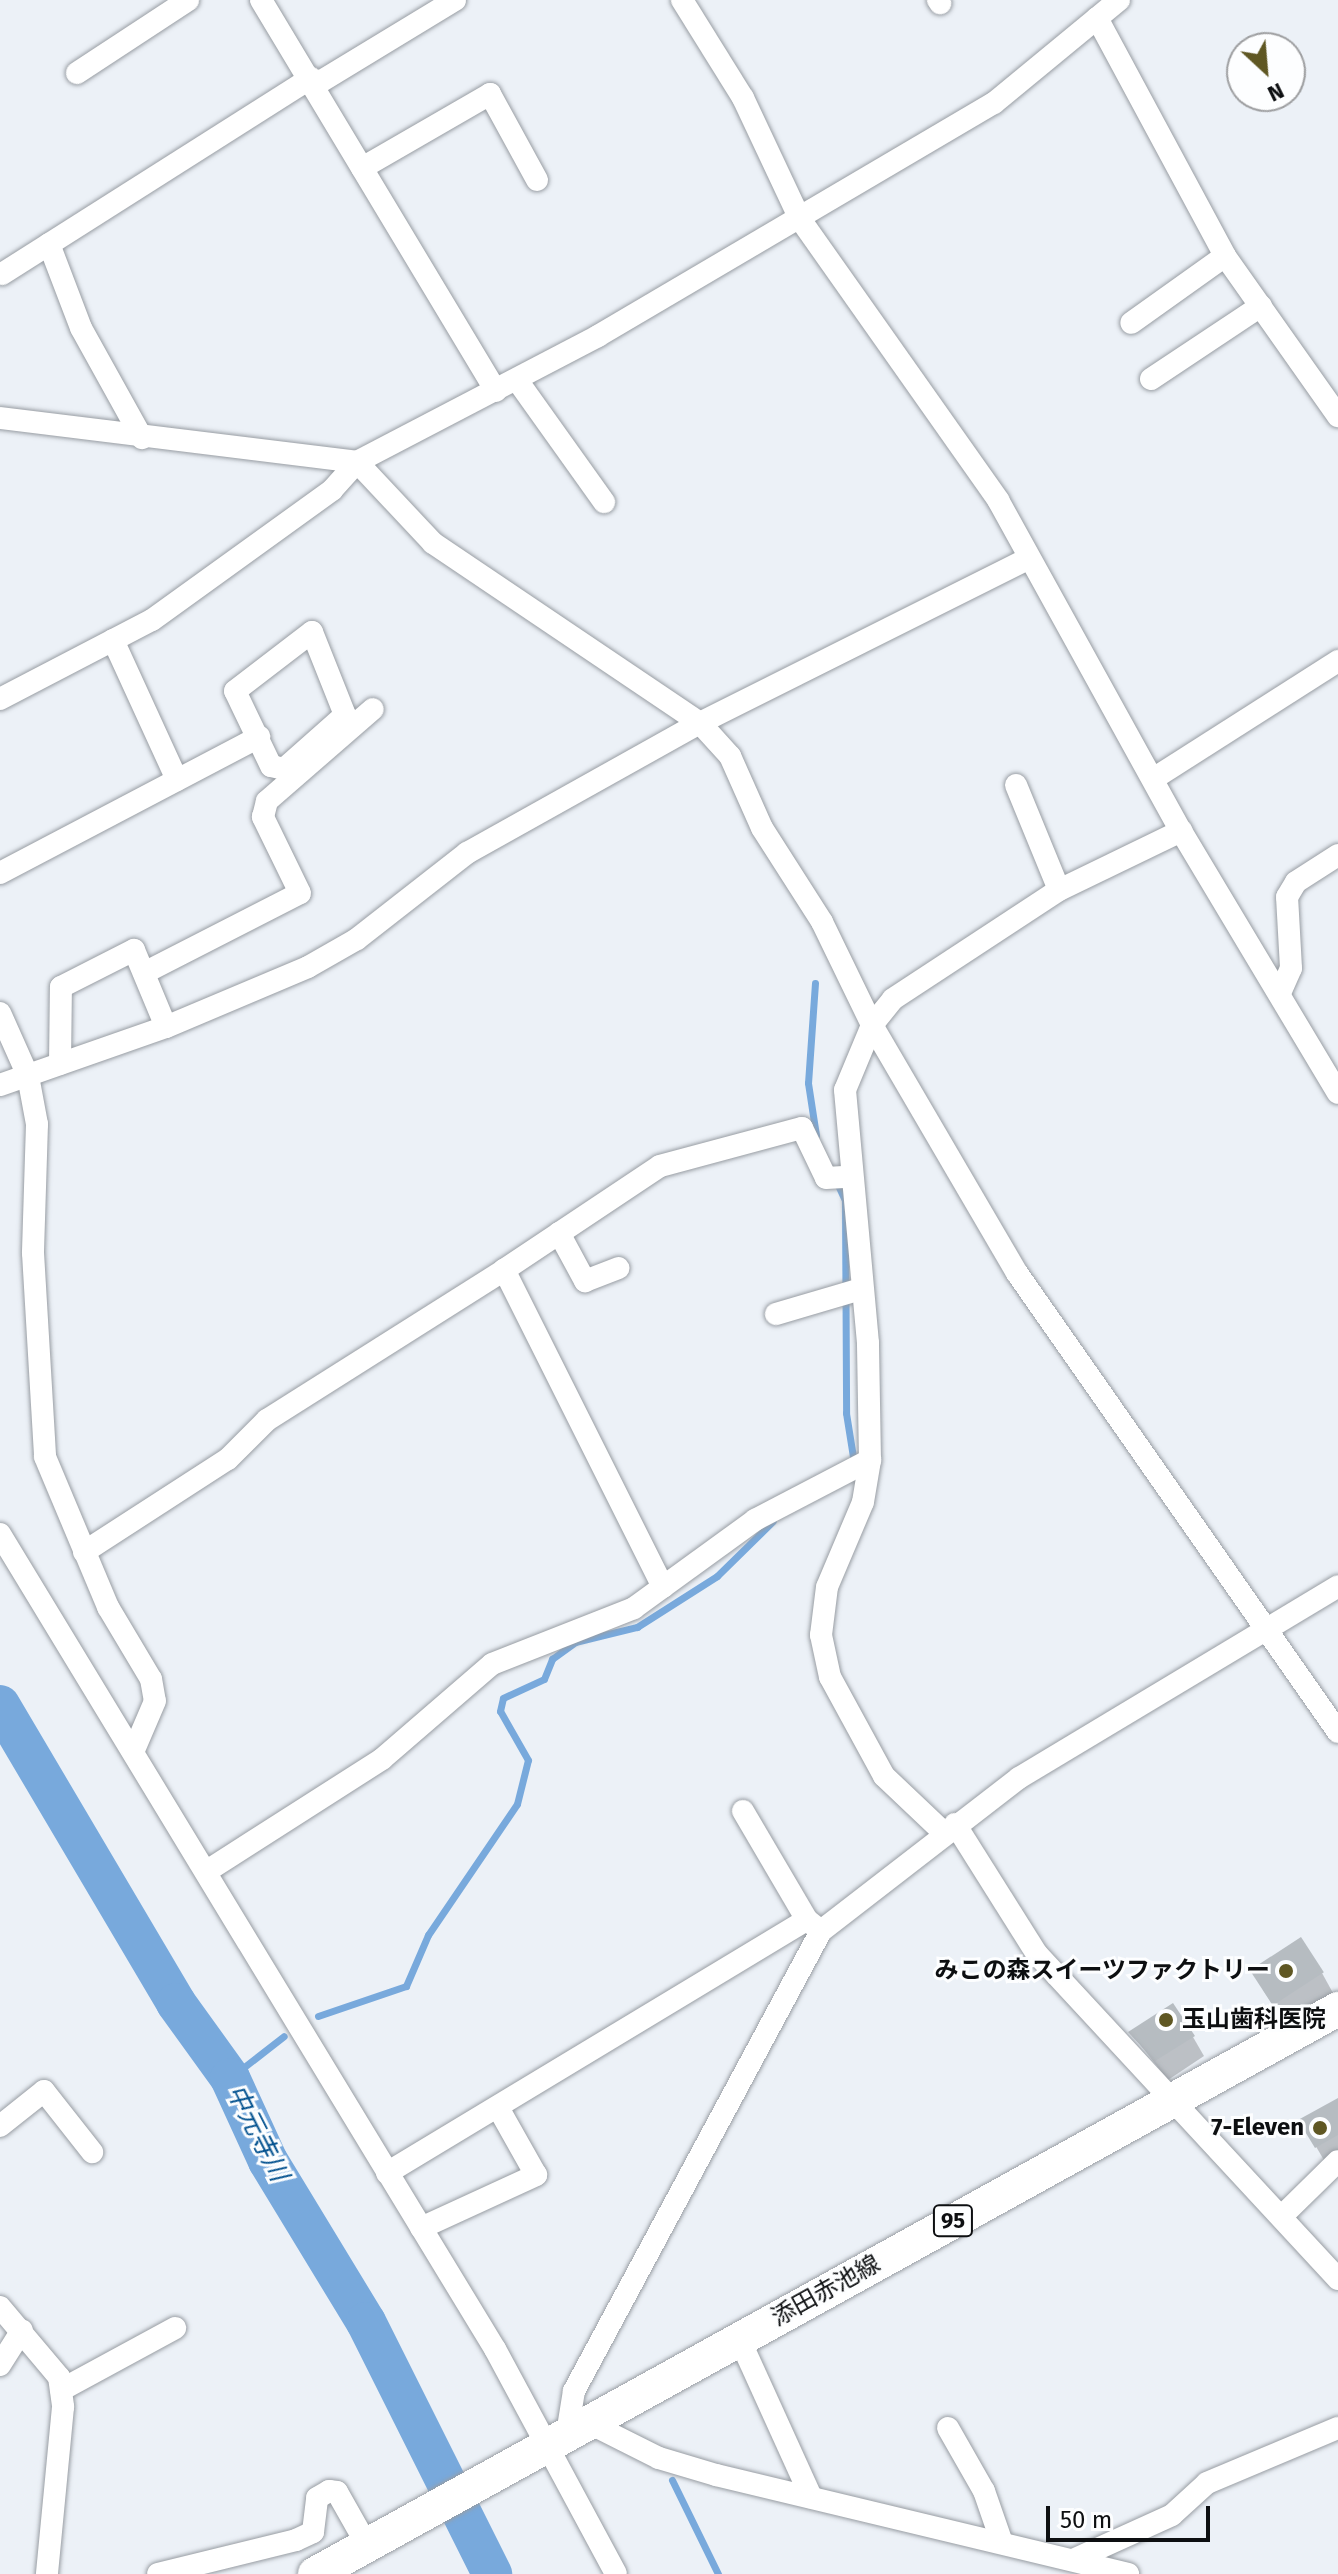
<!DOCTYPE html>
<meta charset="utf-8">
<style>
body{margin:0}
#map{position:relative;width:1338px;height:2574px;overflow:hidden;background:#ecf1f7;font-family:"Fira Sans","Noto Sans JP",sans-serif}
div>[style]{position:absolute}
.shadow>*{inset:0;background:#0003}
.stream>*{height:7px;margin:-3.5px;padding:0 3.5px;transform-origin:3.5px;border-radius:3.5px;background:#78a9dc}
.river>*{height:40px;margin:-20px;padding:0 20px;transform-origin:20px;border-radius:20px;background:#78a9dc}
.building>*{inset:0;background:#b6bcc1;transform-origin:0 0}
.roads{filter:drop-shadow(0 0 2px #989da3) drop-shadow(0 0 2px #989da3)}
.minor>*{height:22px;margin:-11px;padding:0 11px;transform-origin:11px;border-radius:11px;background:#fff}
.primary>*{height:34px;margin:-17px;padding:0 17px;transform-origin:17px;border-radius:17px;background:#fff}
.dots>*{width:22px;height:22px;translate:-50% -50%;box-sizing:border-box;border:4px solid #fdfeff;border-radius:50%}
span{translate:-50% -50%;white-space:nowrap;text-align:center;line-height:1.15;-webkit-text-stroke:6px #fdfeff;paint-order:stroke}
.shield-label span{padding:2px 6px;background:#fdfeff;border:2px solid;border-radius:6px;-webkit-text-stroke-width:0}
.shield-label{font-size:22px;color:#0d0f11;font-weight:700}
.poi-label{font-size:24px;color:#0d0f11;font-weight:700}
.right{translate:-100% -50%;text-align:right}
.left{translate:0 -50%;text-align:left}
.street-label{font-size:24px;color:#0d0f11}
.water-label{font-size:26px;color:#01508e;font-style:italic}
.north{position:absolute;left:1226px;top:32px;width:80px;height:80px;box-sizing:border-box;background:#fdfeff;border:2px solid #9d9ea0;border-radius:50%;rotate:154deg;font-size:22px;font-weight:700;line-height:32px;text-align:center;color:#0d0f11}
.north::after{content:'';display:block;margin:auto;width:28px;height:36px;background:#5f5723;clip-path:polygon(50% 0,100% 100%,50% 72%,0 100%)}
.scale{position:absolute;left:1046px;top:2506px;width:164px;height:36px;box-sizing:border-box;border:4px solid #0d0f11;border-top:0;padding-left:10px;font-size:24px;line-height:28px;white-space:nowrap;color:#0d0f11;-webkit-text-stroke:6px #fdfeff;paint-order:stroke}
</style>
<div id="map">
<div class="shadow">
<i style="clip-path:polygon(1322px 1973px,1333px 1993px,1285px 2023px,1263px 1990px)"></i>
<i style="clip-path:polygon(1131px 2033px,1193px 2037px,1204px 2056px,1168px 2080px)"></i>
<i style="clip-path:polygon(1338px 2100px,1338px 2161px,1328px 2167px,1301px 2121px)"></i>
</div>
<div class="stream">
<i style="left:815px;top:983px;width:100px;rotate:94deg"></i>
<i style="left:808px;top:1083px;width:53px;rotate:81.3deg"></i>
<i style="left:837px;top:1183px;width:19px;rotate:65deg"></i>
<i style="left:845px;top:1200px;width:213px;rotate:89.7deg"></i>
<i style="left:846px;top:1413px;width:51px;rotate:80.9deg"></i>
<i style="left:318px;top:2016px;width:93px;rotate:-18.8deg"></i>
<i style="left:406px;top:1986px;width:56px;rotate:-66.7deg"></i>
<i style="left:428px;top:1935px;width:158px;rotate:-55.8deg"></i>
<i style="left:517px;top:1804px;width:45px;rotate:-76deg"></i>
<i style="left:528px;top:1760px;width:56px;rotate:-119.7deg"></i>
<i style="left:500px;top:1711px;width:13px;rotate:-77deg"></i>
<i style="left:503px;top:1698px;width:45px;rotate:-24.9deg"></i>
<i style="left:544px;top:1679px;width:22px;rotate:-68deg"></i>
<i style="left:552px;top:1659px;width:29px;rotate:-36deg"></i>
<i style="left:575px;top:1642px;width:64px;rotate:-13.6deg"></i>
<i style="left:637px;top:1627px;width:95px;rotate:-32.5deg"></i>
<i style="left:717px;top:1576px;width:78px;rotate:-44.5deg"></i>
<i style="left:230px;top:2078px;width:68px;rotate:-37.9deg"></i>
<i style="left:672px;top:2480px;width:105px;rotate:63.9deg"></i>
</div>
<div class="river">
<i style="left:0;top:1705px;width:346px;rotate:59.4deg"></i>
<i style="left:176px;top:2003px;width:92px;rotate:54.2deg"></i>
<i style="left:230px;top:2078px;width:91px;rotate:65.4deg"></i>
<i style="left:268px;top:2161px;width:188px;rotate:58.7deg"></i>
<i style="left:366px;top:2322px;width:282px;rotate:63.4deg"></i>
</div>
<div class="building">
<i style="left:1301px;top:1937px;width:42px;height:61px;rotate:57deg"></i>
<i style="clip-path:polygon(1173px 2003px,1195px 2036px,1155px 2061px,1128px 2032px)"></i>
<i style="clip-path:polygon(1338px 2098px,1338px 2135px,1315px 2148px,1298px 2120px)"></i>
</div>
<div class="roads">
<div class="minor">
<i style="left:261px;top:0;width:456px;rotate:59deg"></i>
<i style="left:682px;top:0;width:115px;rotate:58.1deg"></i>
<i style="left:743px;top:98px;width:134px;rotate:64.8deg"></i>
<i style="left:800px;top:219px;width:344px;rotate:54.8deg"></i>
<i style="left:998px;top:500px;width:378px;rotate:61.1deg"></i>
<i style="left:1181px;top:831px;width:305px;rotate:59.1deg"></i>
<i style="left:938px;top:0;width:4px;rotate:56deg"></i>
<i style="left:1097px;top:18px;width:270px;rotate:61.7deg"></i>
<i style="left:1225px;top:256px;width:115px;rotate:144.5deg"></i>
<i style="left:77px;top:73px;width:133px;rotate:-33.3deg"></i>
<i style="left:315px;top:85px;width:164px;rotate:-31.3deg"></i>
<i style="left:362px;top:168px;width:148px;rotate:-30deg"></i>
<i style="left:490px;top:94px;width:98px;rotate:61.3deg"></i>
<i style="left:49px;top:244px;width:90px;rotate:69.1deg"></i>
<i style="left:81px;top:328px;width:126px;rotate:61deg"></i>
<i style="left:1225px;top:256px;width:196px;rotate:54.8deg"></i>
<i style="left:2px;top:274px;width:366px;rotate:-32.4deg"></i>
<i style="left:1151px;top:379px;width:132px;rotate:-33.6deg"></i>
<i style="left:517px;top:380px;width:150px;rotate:54.5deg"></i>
<i style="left:0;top:418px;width:360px;rotate:7deg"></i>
<i style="left:357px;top:462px;width:111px;rotate:46.8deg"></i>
<i style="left:433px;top:543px;width:322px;rotate:34deg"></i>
<i style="left:700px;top:723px;width:45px;rotate:47.7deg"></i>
<i style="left:730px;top:756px;width:79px;rotate:66deg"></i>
<i style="left:762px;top:828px;width:112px;rotate:57.4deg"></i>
<i style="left:822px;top:922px;width:114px;rotate:64.1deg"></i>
<i style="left:872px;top:1025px;width:287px;rotate:59.7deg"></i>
<i style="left:1017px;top:1273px;width:560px;rotate:55.03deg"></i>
<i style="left:312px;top:632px;width:89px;rotate:68.3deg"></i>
<i style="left:345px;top:715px;width:81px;rotate:138.5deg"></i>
<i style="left:284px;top:769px;width:13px;rotate:-167deg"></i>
<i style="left:271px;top:766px;width:83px;rotate:-115.6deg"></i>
<i style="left:235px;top:691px;width:97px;rotate:-37.5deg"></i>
<i style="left:113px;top:640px;width:154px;rotate:65.4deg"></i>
<i style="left:0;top:699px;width:171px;rotate:-27.5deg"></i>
<i style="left:152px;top:620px;width:222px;rotate:-35.8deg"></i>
<i style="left:332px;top:490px;width:38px;rotate:-48deg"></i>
<i style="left:357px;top:462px;width:272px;rotate:-27.6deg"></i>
<i style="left:598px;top:336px;width:459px;rotate:-30.5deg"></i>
<i style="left:994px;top:103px;width:162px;rotate:-39.5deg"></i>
<i style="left:1156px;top:777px;width:216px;rotate:-32.5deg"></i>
<i style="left:1016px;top:785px;width:113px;rotate:67.7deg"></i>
<i style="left:0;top:873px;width:293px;rotate:-27.7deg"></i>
<i style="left:144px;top:973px;width:175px;rotate:-27.1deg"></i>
<i style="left:300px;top:893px;width:85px;rotate:-116deg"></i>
<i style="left:263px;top:817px;width:16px;rotate:-76deg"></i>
<i style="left:267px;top:801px;width:140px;rotate:-41deg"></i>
<i style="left:1280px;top:993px;width:27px;rotate:-66deg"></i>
<i style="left:1291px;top:968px;width:71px;rotate:-93.2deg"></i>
<i style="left:1287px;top:897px;width:17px;rotate:-59deg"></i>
<i style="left:1296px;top:882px;width:50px;rotate:-32.7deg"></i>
<i style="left:0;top:1013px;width:69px;rotate:66deg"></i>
<i style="left:28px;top:1076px;width:49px;rotate:79.4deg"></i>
<i style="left:37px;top:1124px;width:129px;rotate:91.8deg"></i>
<i style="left:33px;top:1253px;width:204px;rotate:86.6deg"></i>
<i style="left:45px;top:1457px;width:163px;rotate:67.2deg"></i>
<i style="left:108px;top:1607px;width:84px;rotate:59.2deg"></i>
<i style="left:151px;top:1679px;width:22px;rotate:80deg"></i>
<i style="left:155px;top:1701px;width:53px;rotate:113.2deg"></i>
<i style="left:60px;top:1064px;width:77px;rotate:-89.3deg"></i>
<i style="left:61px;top:987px;width:82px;rotate:-26.9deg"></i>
<i style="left:134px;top:950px;width:83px;rotate:67.4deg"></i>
<i style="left:0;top:1085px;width:176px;rotate:-19.3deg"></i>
<i style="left:166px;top:1027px;width:154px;rotate:-22.9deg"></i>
<i style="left:308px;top:967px;width:56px;rotate:-29.7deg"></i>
<i style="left:357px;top:939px;width:140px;rotate:-38deg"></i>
<i style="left:467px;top:853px;width:267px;rotate:-29.2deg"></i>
<i style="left:700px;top:723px;width:364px;rotate:-26.6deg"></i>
<i style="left:559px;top:1233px;width:55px;rotate:61.6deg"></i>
<i style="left:585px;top:1281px;width:36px;rotate:-21deg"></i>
<i style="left:776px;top:1314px;width:89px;rotate:-16.4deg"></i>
<i style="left:0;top:1534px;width:954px;rotate:58.73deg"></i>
<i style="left:495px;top:2349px;width:255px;rotate:61.7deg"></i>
<i style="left:84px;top:1552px;width:171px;rotate:-32.9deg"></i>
<i style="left:228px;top:1459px;width:55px;rotate:-45deg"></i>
<i style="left:267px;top:1420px;width:280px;rotate:-32.3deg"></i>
<i style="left:663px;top:1587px;width:355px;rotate:-116.6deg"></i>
<i style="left:504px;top:1270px;width:187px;rotate:-33.7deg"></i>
<i style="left:660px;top:1166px;width:147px;rotate:-15deg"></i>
<i style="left:802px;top:1128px;width:55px;rotate:64.4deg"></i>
<i style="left:826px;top:1178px;width:22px;rotate:-3deg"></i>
<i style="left:743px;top:1811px;width:126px;rotate:59.6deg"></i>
<i style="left:955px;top:1824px;width:154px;rotate:57.8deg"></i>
<i style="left:1037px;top:1954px;width:443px;rotate:47.2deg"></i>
<i style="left:942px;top:1831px;width:80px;rotate:-136.5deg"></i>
<i style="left:884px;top:1776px;width:113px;rotate:-118.6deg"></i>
<i style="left:830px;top:1677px;width:43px;rotate:-102.1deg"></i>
<i style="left:821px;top:1635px;width:48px;rotate:-82.9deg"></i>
<i style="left:827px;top:1587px;width:92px;rotate:-67deg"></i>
<i style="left:863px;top:1502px;width:43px;rotate:-80.5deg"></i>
<i style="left:870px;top:1460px;width:117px;rotate:-91deg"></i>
<i style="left:868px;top:1343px;width:254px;rotate:-95.2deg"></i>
<i style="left:845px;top:1090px;width:70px;rotate:-67.4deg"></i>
<i style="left:872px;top:1025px;width:33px;rotate:-51deg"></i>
<i style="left:893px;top:999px;width:199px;rotate:-33.3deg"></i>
<i style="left:1059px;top:890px;width:136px;rotate:-25.8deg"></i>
<i style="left:207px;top:1871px;width:208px;rotate:-32.6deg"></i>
<i style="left:382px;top:1759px;width:145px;rotate:-40.8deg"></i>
<i style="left:492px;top:1664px;width:153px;rotate:-21.5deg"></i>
<i style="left:634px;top:1608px;width:150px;rotate:-36deg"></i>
<i style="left:755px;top:1520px;width:130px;rotate:-27.6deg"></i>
<i style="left:0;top:2126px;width:56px;rotate:-38.5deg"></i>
<i style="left:44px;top:2091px;width:78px;rotate:51.8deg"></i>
<i style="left:387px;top:2173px;width:490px;rotate:-31.1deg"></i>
<i style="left:807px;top:1920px;width:18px;rotate:38deg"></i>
<i style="left:1282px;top:2216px;width:78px;rotate:-44.5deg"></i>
<i style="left:421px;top:2228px;width:127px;rotate:-24.7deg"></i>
<i style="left:536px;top:2175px;width:73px;rotate:-119.4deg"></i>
<i style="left:0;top:2307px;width:92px;rotate:49.9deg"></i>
<i style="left:59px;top:2377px;width:30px;rotate:82deg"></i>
<i style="left:63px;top:2407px;width:168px;rotate:95.5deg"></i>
<i style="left:739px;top:2338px;width:175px;rotate:65.6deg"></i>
<i style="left:0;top:2365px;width:41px;rotate:-57.8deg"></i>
<i style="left:61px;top:2390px;width:130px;rotate:-28.5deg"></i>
<i style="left:587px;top:2422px;width:80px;rotate:26.6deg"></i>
<i style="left:659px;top:2458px;width:59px;rotate:16.6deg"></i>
<i style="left:716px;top:2475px;width:424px;rotate:13.5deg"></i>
<i style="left:948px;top:2428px;width:73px;rotate:60.3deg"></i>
<i style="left:984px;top:2491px;width:55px;rotate:70.9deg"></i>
<i style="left:567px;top:2434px;width:44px;rotate:-80.8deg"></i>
<i style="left:574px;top:2391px;width:522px;rotate:-61.77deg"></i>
<i style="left:821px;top:1931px;width:250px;rotate:-37.7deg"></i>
<i style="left:1019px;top:1778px;width:372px;rotate:-31deg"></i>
<i style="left:1073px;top:2560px;width:109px;rotate:-24.4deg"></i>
<i style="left:1172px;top:2515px;width:47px;rotate:-42.4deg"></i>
<i style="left:1207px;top:2483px;width:142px;rotate:-22.8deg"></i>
<i style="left:158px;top:2574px;width:142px;rotate:-13.8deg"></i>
<i style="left:296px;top:2540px;width:19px;rotate:-25deg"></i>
<i style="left:313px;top:2532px;width:34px;rotate:-83deg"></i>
<i style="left:317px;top:2498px;width:14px;rotate:-30deg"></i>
<i style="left:329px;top:2491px;width:8px;rotate:7deg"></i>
<i style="left:337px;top:2492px;width:61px;rotate:60.5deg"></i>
</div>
<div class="primary">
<i style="left:315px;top:2574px;width:1169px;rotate:-28.91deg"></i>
</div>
</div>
<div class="dots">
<i style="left:1286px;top:1971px;background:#5f5723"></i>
<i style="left:1166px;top:2020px;background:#5f5723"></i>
<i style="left:1320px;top:2128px;background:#5f5723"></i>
</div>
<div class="shield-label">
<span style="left:953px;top:2221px">95</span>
</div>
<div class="poi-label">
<span class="right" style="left:1270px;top:1971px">みこの森スイーツファクトリー</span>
<span class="left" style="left:1182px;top:2020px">玉山歯科医院</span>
<span class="right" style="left:1304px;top:2128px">7-Eleven</span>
</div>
<div class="street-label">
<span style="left:826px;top:2291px;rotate:-29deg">添田赤池線</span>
</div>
<div class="water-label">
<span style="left:257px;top:2133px;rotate:63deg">中元寺川</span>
</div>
<div class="north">N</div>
<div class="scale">50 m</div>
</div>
